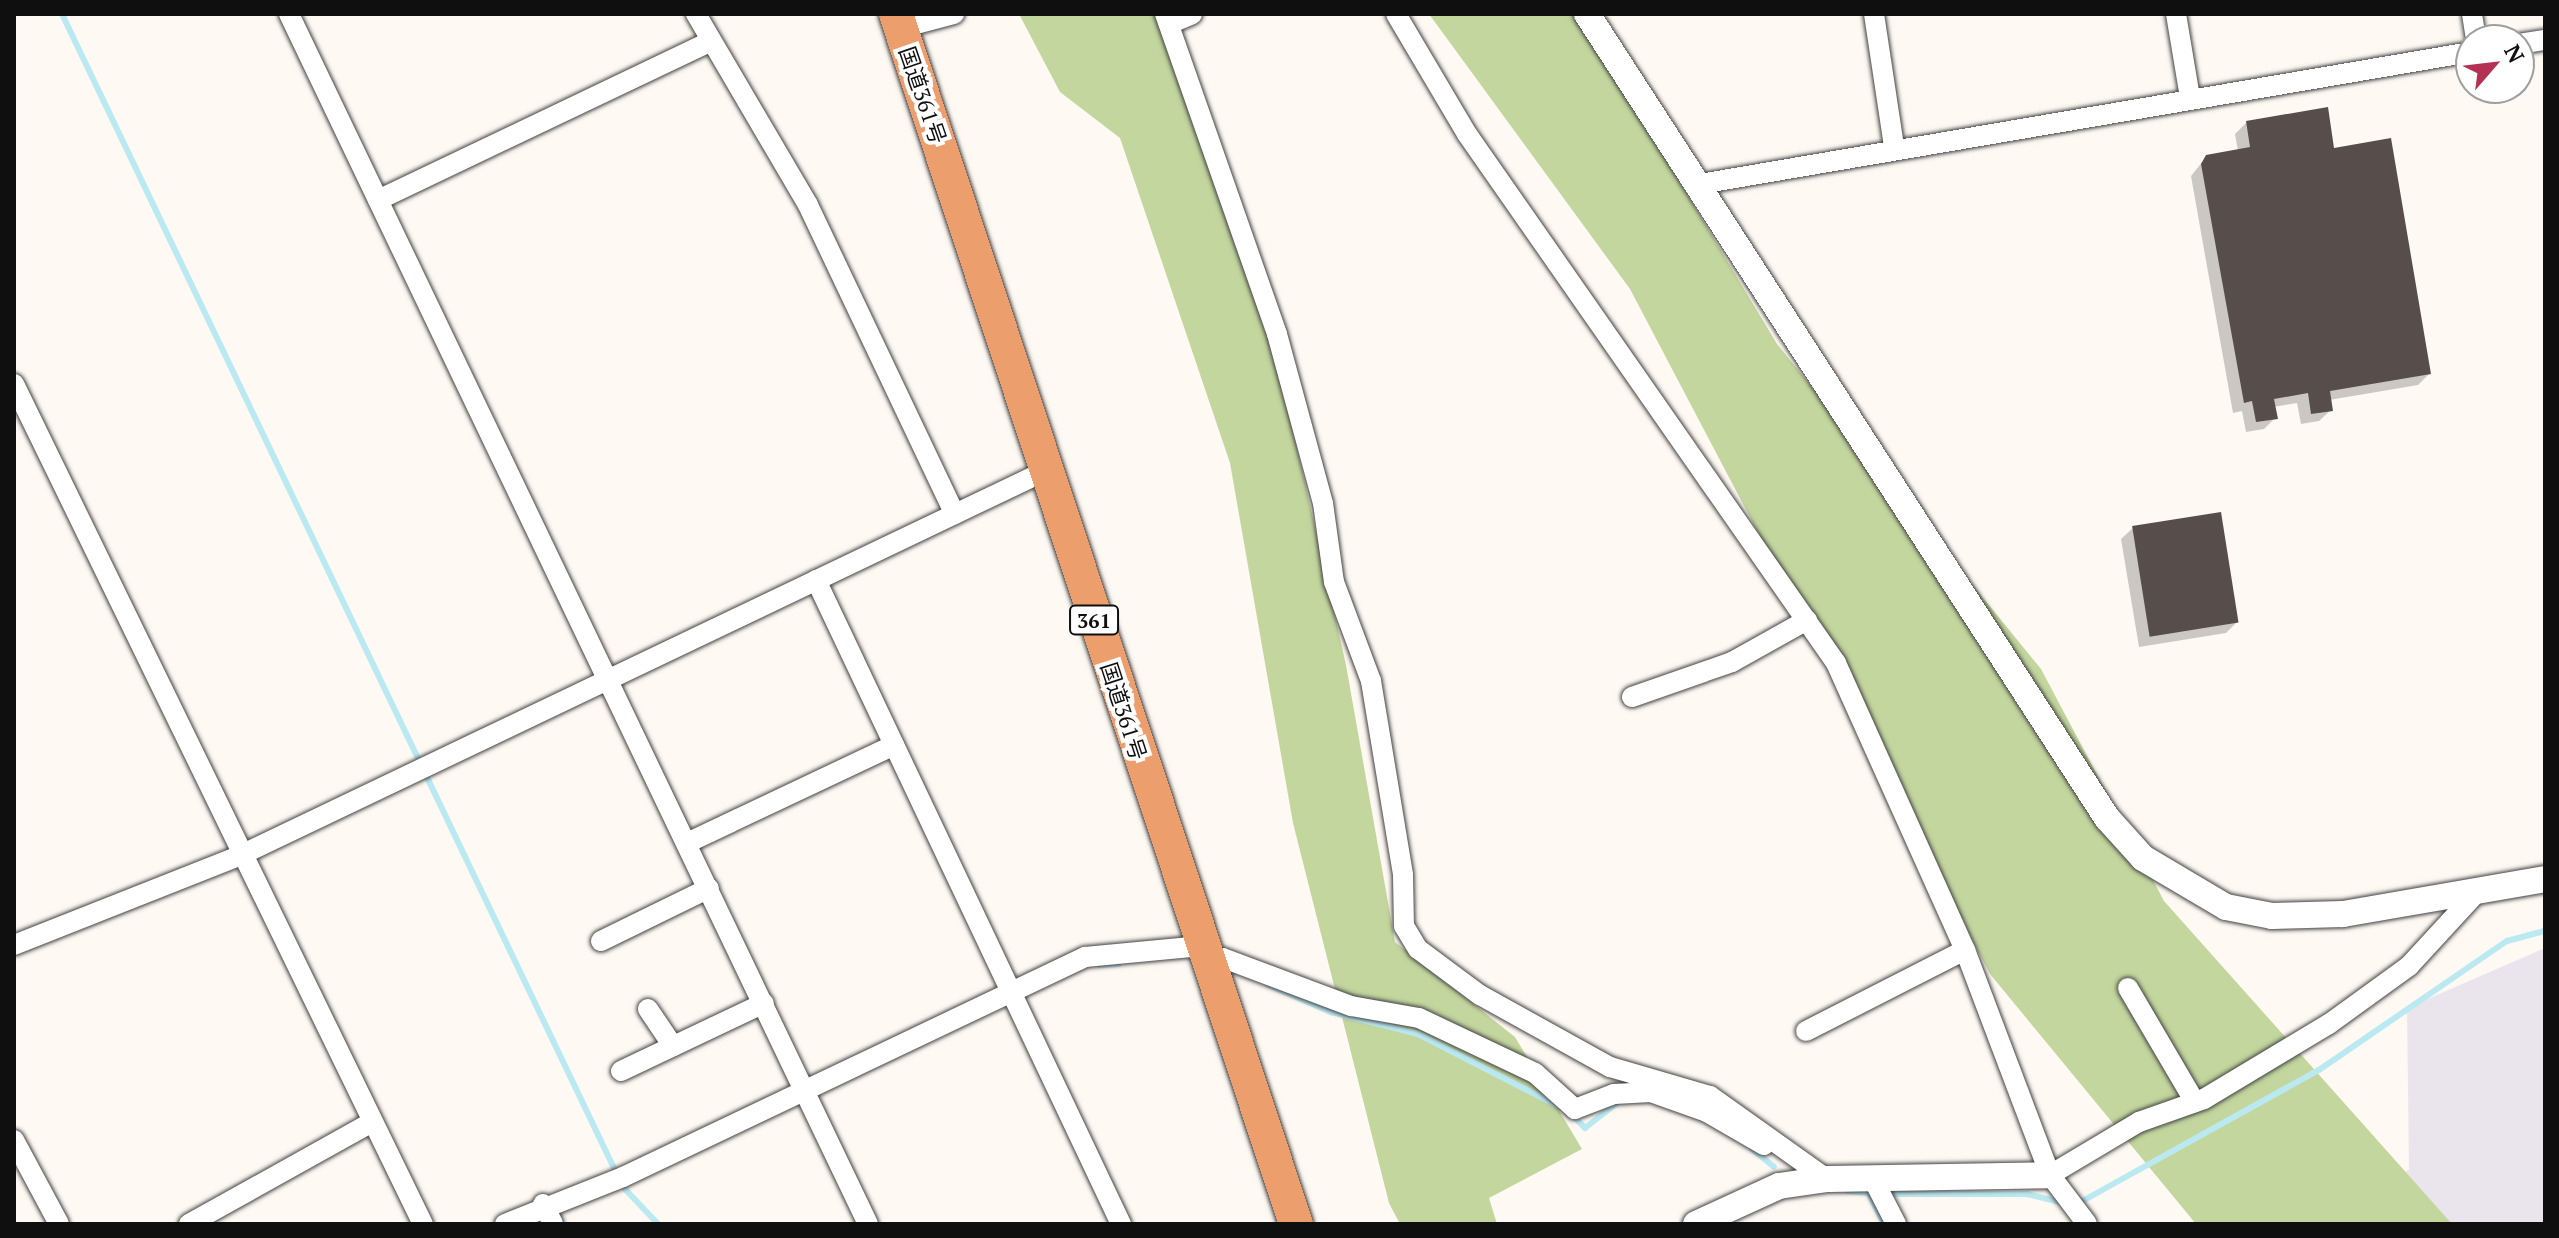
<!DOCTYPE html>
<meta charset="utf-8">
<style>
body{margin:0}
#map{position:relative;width:2559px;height:1238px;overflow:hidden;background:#fef9f3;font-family:"PT Serif","Noto Sans JP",serif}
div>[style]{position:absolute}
.industrial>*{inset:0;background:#eae5ed}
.forest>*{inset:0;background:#c3d69e}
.shadow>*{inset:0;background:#0003}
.stream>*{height:6px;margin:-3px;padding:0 3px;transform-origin:3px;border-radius:3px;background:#bbe9f2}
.building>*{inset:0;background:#574e4c;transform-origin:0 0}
.roads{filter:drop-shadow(0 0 2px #424242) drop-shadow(0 0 2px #424242)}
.minor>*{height:20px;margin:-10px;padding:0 10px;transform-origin:10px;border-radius:10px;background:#fff}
.tertiary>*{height:26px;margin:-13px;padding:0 13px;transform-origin:13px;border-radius:13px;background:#fff}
.trunk>*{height:34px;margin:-17px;padding:0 17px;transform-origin:17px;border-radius:17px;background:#ec9e6c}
span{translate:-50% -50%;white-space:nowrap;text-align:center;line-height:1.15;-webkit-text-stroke:8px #fff;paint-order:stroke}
.shield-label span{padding:2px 6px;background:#fff;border:2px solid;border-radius:6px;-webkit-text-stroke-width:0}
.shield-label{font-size:20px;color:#0f0f0f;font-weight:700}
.street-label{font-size:22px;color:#0f0f0f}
.frame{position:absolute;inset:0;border:16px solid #0f0f0f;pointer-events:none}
.north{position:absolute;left:2455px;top:24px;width:80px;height:80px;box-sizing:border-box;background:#fff;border:2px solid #9f9f9f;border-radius:50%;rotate:62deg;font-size:22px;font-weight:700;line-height:32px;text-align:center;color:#0f0f0f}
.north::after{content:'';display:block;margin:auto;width:28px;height:36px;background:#b53153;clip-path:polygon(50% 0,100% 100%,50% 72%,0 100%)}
</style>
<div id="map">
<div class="industrial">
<i style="clip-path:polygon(2545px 948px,2545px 1224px,2356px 1224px,2346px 1199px,2409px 1170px,2407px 1008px)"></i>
</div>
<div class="forest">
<i style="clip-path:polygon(1019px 14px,1166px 14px,1245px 217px,1346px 665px,1395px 942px,1515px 1037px,1582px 1149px,1489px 1198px,1497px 1224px,1400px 1224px,1389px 1203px,1293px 823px,1230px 463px,1120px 138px,1060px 92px)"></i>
<i style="clip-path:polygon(1429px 14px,1579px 14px,1777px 344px,2041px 669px,2164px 901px,2452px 1224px,2196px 1224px,1990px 974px,1630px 289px)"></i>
</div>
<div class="shadow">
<i style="clip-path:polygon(2246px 123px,2333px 150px,2429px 374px,2418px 385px,2329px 400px,2331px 410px,2319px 421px,2301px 424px,2297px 403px,2273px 407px,2275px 418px,2264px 429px,2246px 432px,2242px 411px,2233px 413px,2191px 176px,2207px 156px,2238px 151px,2235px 134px)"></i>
<i style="clip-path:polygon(2133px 528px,2237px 622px,2226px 633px,2139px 647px,2121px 539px)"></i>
</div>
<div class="stream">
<i style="left:62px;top:14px;width:1300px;rotate:64.44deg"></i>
<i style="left:623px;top:1187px;width:51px;rotate:46.6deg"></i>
<i style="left:1100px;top:965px;width:19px;rotate:-3deg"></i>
<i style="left:1268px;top:985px;width:69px;rotate:23.2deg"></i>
<i style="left:1331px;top:1012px;width:90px;rotate:14.2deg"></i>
<i style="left:1418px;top:1034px;width:162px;rotate:27.2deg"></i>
<i style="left:1571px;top:1114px;width:20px;rotate:45deg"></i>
<i style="left:1585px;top:1128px;width:41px;rotate:-38deg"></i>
<i style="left:1752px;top:1149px;width:28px;rotate:39deg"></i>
<i style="left:1847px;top:1191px;width:29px;rotate:6deg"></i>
<i style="left:1869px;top:1194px;width:34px;rotate:63deg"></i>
<i style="left:1887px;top:1194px;width:140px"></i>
<i style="left:2027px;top:1194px;width:36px;rotate:14deg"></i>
<i style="left:2077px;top:1204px;width:277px;rotate:-29deg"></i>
<i style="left:2319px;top:1070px;width:228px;rotate:-34.5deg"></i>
<i style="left:2507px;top:941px;width:39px;rotate:-15deg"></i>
</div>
<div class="building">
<i style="clip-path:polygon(2328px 107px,2334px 148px,2391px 138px,2431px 374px,2330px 391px,2333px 411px,2311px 414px,2308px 393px,2274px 399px,2278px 419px,2256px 422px,2252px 401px,2244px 403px,2201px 164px,2206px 155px,2250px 147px,2246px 121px)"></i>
<i style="left:2221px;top:512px;width:112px;height:90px;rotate:81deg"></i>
</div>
<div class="roads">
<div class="minor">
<i style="left:289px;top:14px;width:1341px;rotate:64.43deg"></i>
<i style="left:696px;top:14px;width:221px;rotate:59.6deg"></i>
<i style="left:808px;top:205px;width:342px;rotate:64.6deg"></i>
<i style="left:1165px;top:14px;width:339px;rotate:70.7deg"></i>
<i style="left:1277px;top:334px;width:175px;rotate:74.8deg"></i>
<i style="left:1323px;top:503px;width:80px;rotate:82.1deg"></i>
<i style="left:1334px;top:582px;width:106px;rotate:69.5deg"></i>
<i style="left:1371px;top:681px;width:197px;rotate:80.6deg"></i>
<i style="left:1403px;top:875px;width:51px;rotate:88.9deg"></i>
<i style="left:1404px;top:926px;width:27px;rotate:59deg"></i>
<i style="left:1418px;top:949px;width:77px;rotate:36.6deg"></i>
<i style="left:1480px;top:995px;width:149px;rotate:29deg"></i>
<i style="left:1610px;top:1067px;width:104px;rotate:16.2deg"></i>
<i style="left:1710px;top:1096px;width:143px;rotate:35.4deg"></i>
<i style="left:1396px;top:14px;width:139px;rotate:59.4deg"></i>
<i style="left:1467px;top:134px;width:645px;rotate:55.1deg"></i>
<i style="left:1836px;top:663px;width:315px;rotate:65.8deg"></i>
<i style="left:1965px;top:950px;width:241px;rotate:69.3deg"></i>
<i style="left:2050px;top:1175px;width:61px;rotate:52.9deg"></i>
<i style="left:1874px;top:14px;width:134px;rotate:81.4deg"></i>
<i style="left:2176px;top:14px;width:85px;rotate:80.5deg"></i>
<i style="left:2472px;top:14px;width:26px;rotate:81deg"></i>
<i style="left:1169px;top:24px;width:25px;rotate:-23deg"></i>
<i style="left:901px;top:28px;width:55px;rotate:-14.8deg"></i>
<i style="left:2519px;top:44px;width:26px;rotate:-9deg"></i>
<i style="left:1700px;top:184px;width:782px;rotate:-9.72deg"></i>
<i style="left:378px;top:200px;width:369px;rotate:-25.5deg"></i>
<i style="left:14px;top:384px;width:934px;rotate:64.04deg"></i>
<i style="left:816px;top:580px;width:713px;rotate:64.66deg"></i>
<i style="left:1632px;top:697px;width:106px;rotate:-19.3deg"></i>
<i style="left:1732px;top:662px;width:86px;rotate:-29.2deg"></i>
<i style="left:687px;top:843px;width:229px;rotate:-25.3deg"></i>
<i style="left:601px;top:941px;width:120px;rotate:-26.1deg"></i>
<i style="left:14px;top:945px;width:244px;rotate:-21.6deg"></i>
<i style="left:241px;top:855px;width:895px;rotate:-25.53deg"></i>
<i style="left:1206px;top:959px;width:17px;rotate:-3deg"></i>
<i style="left:1223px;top:958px;width:137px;rotate:20.6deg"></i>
<i style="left:1351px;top:1006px;width:69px;rotate:10deg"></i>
<i style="left:1419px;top:1018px;width:128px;rotate:25.4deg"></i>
<i style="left:1535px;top:1073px;width:54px;rotate:42deg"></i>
<i style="left:1575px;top:1109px;width:42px;rotate:-21deg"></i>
<i style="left:1614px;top:1094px;width:37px;rotate:-3deg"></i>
<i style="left:1651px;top:1092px;width:59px;rotate:19.7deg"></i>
<i style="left:1707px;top:1112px;width:66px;rotate:30.1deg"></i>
<i style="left:2128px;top:988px;width:132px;rotate:59.6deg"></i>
<i style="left:648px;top:1009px;width:45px;rotate:56deg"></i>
<i style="left:1806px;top:1031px;width:178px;rotate:-27deg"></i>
<i style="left:621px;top:1071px;width:158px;rotate:-25.4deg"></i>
<i style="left:14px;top:1140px;width:95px;rotate:61.8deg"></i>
<i style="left:2050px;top:1175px;width:104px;rotate:-30.8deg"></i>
<i style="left:2139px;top:1122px;width:69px;rotate:-19.5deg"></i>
<i style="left:2204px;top:1099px;width:146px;rotate:-31deg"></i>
<i style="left:2329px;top:1024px;width:99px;rotate:-35.9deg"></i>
<i style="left:2409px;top:966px;width:102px;rotate:-47.4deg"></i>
<i style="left:1873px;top:1179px;width:51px;rotate:62.9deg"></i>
<i style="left:543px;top:1204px;width:22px;rotate:63deg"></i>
<i style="left:189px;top:1224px;width:206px;rotate:-29.1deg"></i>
<i style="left:505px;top:1224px;width:127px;rotate:-21.7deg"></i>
<i style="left:623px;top:1177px;width:512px;rotate:-25.46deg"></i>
<i style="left:1085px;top:957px;width:117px;rotate:-5.4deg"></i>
</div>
<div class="tertiary">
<i style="left:1587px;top:14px;width:958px;rotate:57.11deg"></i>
<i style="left:2107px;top:818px;width:54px;rotate:48deg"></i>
<i style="left:2143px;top:858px;width:96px;rotate:30.6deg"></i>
<i style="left:2226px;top:907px;width:47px;rotate:11.1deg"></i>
<i style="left:2272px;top:916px;width:71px;rotate:-1.6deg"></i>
<i style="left:2343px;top:914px;width:205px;rotate:-9.8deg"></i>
<i style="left:1696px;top:1224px;width:91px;rotate:-24.6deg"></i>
<i style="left:1779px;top:1186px;width:49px;rotate:-8.3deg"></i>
<i style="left:1827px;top:1179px;width:223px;rotate:-1deg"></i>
</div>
<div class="trunk">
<i style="left:896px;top:14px;width:1274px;rotate:71.71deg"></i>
</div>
</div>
<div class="shield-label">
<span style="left:1094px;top:620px">361</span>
</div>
<div class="street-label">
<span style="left:923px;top:95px;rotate:71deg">国道361号</span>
<span style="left:1124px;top:711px;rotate:72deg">国道361号</span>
</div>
<div class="frame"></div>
<div class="north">N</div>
</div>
